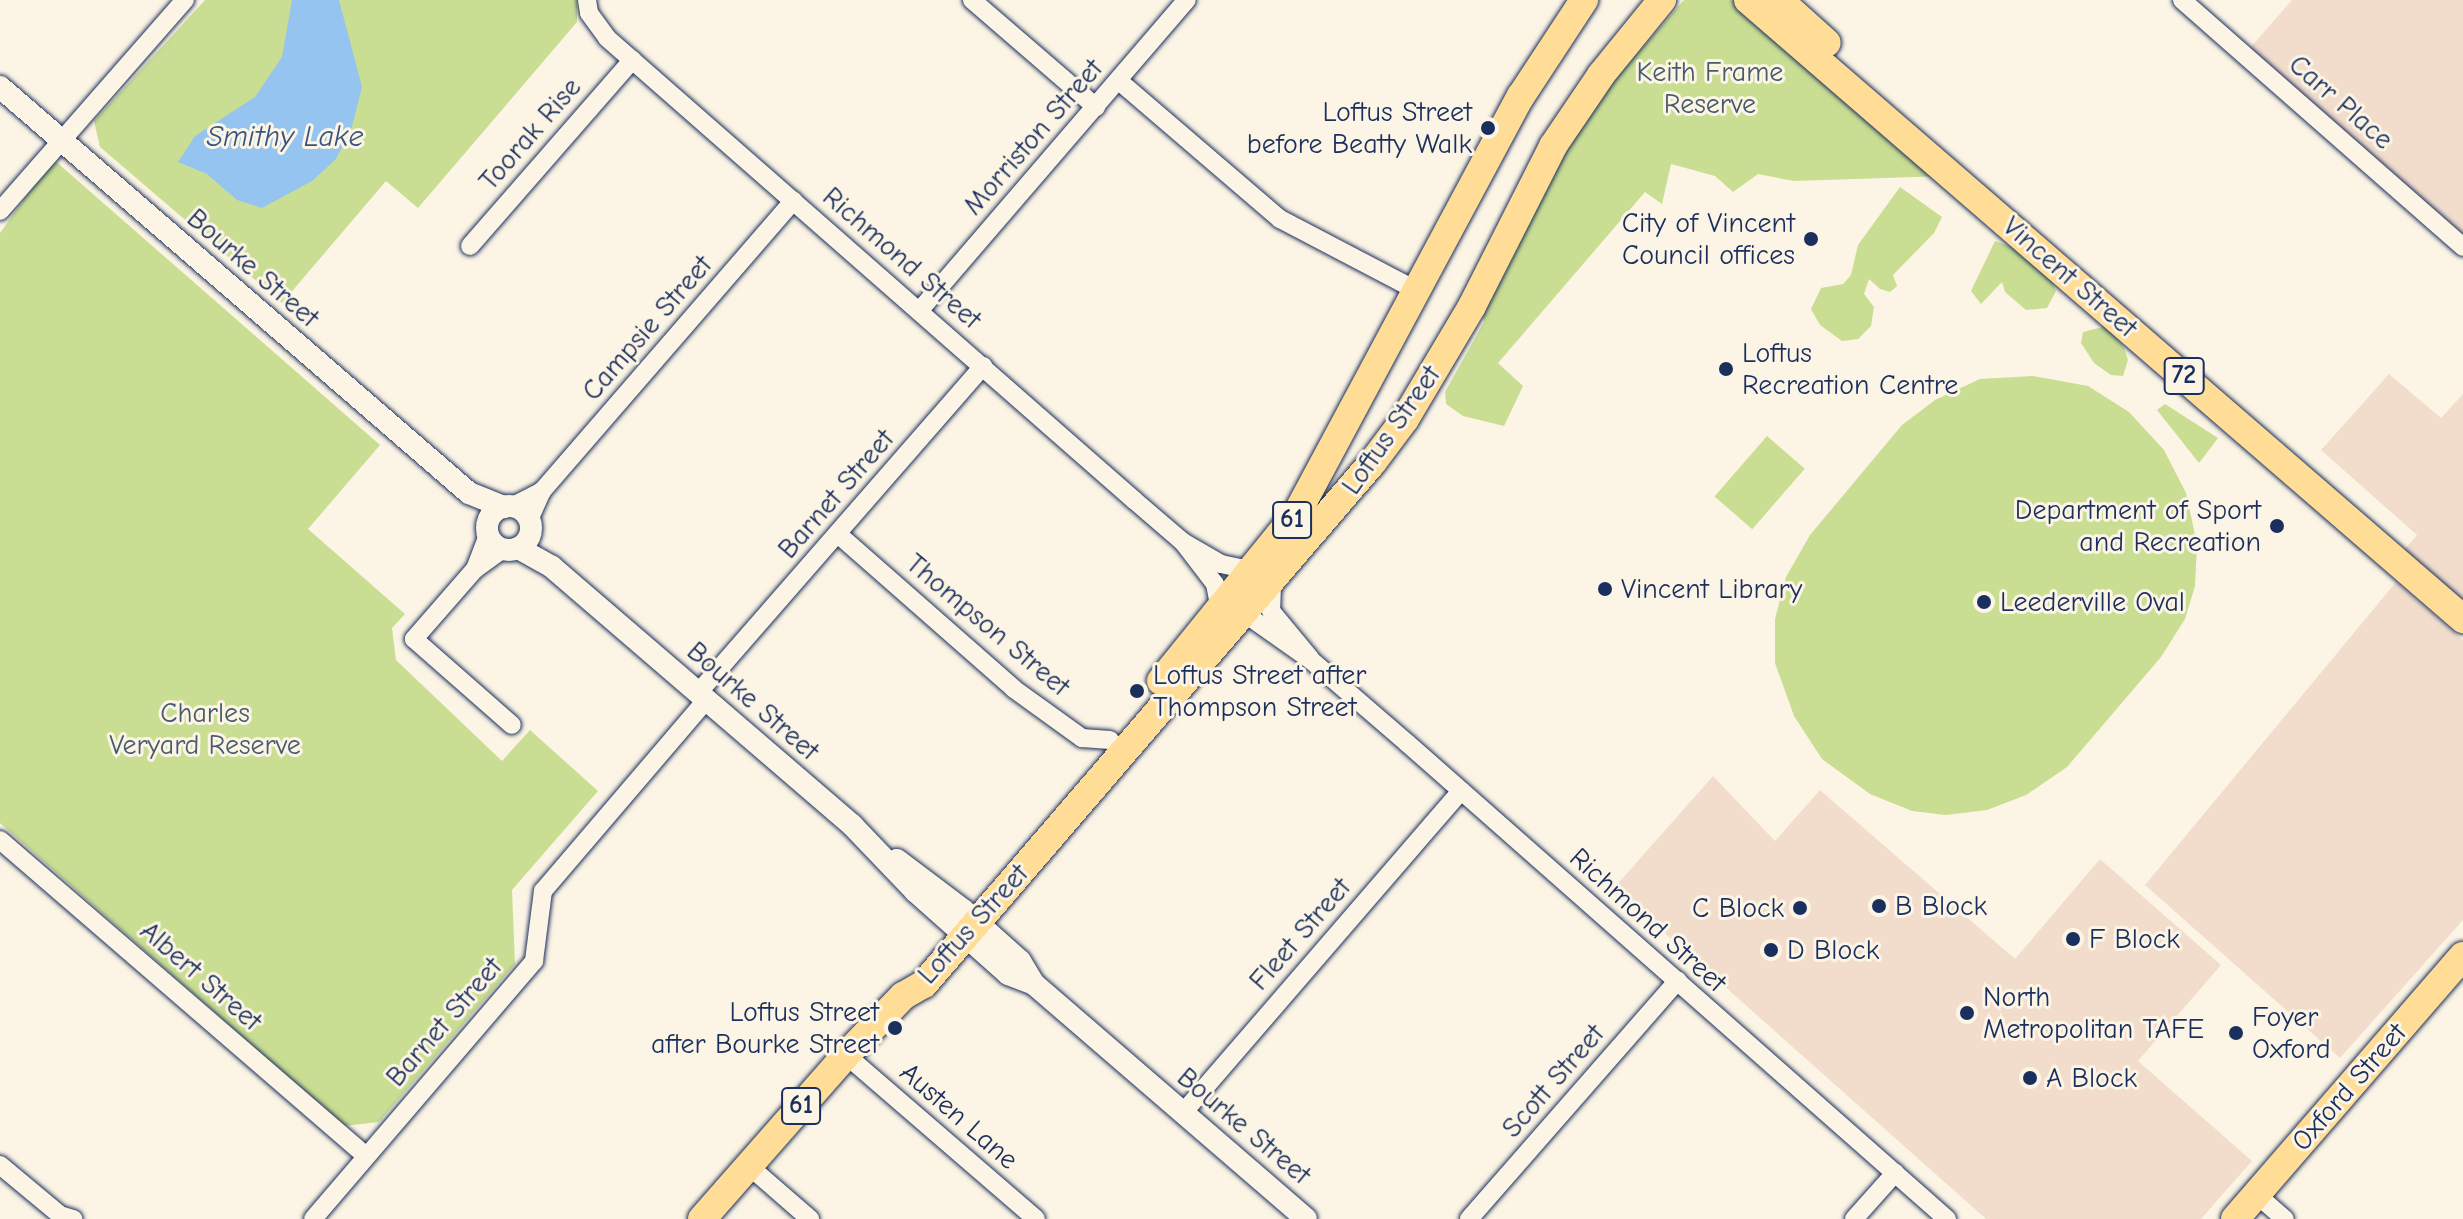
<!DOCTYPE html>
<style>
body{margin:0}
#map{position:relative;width:2463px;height:1219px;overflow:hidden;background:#fcf5e5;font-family:"Comic Neue",sans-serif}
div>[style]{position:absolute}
.built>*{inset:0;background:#f2ddcd}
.green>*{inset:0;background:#c9de93;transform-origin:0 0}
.water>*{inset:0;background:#94c4ef}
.roads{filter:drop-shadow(0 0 2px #1b2f5e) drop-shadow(0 0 2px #1b2f5e)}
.minor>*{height:18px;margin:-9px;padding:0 9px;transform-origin:9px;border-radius:9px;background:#fcf5e5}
.tertiary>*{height:22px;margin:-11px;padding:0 11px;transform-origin:11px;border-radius:11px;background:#fcf5e5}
.tertiary>.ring{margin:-11px;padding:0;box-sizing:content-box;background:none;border:22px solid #fcf5e5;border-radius:50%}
.primary>*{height:28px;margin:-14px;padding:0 14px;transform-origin:14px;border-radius:14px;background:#ffdd96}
.dots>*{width:22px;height:22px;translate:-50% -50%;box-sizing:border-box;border:4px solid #fcf5e5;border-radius:50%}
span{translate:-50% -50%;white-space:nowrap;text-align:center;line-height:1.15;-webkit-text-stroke:6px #fcf5e5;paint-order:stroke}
.shield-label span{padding:2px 6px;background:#fcf5e5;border:2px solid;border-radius:6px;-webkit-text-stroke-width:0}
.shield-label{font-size:26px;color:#1b2f5e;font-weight:700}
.park-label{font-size:28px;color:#465b6b}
.street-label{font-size:28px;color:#1b2f5e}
.poi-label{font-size:28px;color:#1b2f5e}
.right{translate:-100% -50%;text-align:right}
.left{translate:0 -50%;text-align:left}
.water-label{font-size:30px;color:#395482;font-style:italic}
</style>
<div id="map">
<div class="built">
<i style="clip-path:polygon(2292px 0,2463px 0,2463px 252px,2243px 56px)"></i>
<i style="clip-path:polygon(2389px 374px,2441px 418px,2463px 394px,2463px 612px,2399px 556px,2417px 535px,2321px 450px)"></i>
<i style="clip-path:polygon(2396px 582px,2463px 640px,2463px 920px,2340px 1058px,2145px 885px)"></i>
<i style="clip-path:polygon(1713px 776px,1775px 841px,1820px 790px,2015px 959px,2100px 859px,2221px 965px,2138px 1061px,2252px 1161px,2201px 1219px,1986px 1219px,1614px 888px)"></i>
</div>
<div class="green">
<i style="clip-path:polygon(205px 0,577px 0,577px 22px,418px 208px,386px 181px,282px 303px,100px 147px,94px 121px)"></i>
<i style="clip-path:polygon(1684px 0,1732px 0,1946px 176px,1794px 181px,1758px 174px,1733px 192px,1715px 176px,1671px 164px,1662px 204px,1645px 192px,1498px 363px,1523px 386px,1504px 426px,1463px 416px,1446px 404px,1445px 392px,1484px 322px,1482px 314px,1560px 157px,1602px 94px)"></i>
<i style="clip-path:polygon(53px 159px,380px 445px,308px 529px,405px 614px,392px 628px,396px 660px,502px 761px,530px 730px,598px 791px,512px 890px,515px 964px,379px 1122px,344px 1126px,0 823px,0 233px)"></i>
<i style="clip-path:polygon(1900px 187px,1942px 217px,1934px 233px,1893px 275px,1897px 286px,1890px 292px,1880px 289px,1869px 279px,1864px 294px,1874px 307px,1871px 326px,1858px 339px,1842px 341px,1820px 325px,1811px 309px,1821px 288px,1843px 284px,1851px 275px,1858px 245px)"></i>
<i style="clip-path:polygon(1995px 241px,2018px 249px,2049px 276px,2056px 291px,2047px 308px,2026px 310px,2005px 292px,2002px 282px,1981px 304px,1971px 291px)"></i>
<i style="clip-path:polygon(2107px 326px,2124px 348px,2128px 360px,2123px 376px,2111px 375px,2094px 363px,2081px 343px,2083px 332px)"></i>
<i style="clip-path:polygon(2033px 376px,2088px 386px,2129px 412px,2164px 450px,2186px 493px,2197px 544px,2195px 586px,2185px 619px,2161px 657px,2067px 767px,2026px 795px,1987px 810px,1946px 815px,1912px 811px,1870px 794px,1822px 759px,1794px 716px,1775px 663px,1775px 619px,1786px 577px,1810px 535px,1902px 425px,1935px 400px,1980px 379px)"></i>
<i style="clip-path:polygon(2165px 404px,2218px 438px,2199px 463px,2157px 410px)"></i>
<i style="left:1767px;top:436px;width:50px;height:80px;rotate:41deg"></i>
</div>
<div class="water">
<i style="clip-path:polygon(292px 0,339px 0,362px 87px,351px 130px,336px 159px,312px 181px,262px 208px,237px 200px,207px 174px,178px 162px,195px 136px,255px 97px,282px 57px)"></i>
</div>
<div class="roads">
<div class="minor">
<i style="left:587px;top:0;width:13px;rotate:81deg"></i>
<i style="left:589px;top:13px;width:31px;rotate:54deg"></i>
<i style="left:607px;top:38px;width:701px;rotate:41.24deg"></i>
<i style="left:1134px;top:500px;width:65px;rotate:40.6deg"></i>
<i style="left:1183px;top:542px;width:44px;rotate:30.1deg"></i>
<i style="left:1221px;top:564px;width:33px;rotate:12deg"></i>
<i style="left:972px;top:0;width:164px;rotate:40.8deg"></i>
<i style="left:2182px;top:0;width:374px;rotate:41.3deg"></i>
<i style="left:1119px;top:81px;width:212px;rotate:40.6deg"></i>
<i style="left:1280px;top:219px;width:156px;rotate:27.6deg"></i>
<i style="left:0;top:211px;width:281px;rotate:-48.8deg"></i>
<i style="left:470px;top:246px;width:247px;rotate:-48.9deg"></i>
<i style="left:920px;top:310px;width:409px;rotate:-49.3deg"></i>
<i style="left:511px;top:507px;width:35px;rotate:-27deg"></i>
<i style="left:529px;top:520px;width:32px;rotate:-66deg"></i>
<i style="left:542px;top:491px;width:384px;rotate:-49.1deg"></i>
<i style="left:839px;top:535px;width:233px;rotate:41.3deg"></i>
<i style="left:1014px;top:689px;width:84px;rotate:35.8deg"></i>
<i style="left:1082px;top:738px;width:28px;rotate:4deg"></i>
<i style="left:1183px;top:542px;width:53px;rotate:52.7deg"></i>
<i style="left:1215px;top:584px;width:26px;rotate:79deg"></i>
<i style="left:503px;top:549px;width:34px;rotate:144deg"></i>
<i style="left:475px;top:569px;width:93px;rotate:131.1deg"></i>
<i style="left:414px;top:639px;width:130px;rotate:41.3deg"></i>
<i style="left:475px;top:569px;width:36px;rotate:-69deg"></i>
<i style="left:1272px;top:585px;width:26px;rotate:92deg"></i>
<i style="left:1271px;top:611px;width:61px;rotate:50.3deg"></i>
<i style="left:1234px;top:606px;width:95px;rotate:35.2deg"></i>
<i style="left:1312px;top:661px;width:125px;rotate:40.8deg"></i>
<i style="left:1407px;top:743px;width:720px;rotate:41.4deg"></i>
<i style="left:698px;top:693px;width:434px;rotate:-48.9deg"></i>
<i style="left:0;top:840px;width:482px;rotate:40.8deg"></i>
<i style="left:846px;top:1055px;width:251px;rotate:40.8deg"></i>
<i style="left:1182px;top:1114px;width:427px;rotate:-49.2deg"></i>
<i style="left:0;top:1165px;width:78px;rotate:39.8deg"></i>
<i style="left:60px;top:1215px;width:14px;rotate:17deg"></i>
<i style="left:749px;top:1166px;width:81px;rotate:41deg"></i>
<i style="left:2256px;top:1194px;width:38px;rotate:41deg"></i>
<i style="left:313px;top:1219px;width:340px;rotate:-49.4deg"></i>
<i style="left:534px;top:961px;width:71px;rotate:-82.7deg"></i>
<i style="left:543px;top:891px;width:251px;rotate:-49.5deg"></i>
<i style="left:1469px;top:1219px;width:317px;rotate:-48.8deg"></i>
<i style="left:1854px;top:1219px;width:62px;rotate:-48.3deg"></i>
</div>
<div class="tertiary">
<i style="left:0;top:87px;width:620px;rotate:40.88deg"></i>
<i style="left:469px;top:493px;width:38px;rotate:22deg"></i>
<i class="ring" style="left:487px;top:506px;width:22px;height:22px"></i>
<i style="left:518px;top:548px;width:39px;rotate:29deg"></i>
<i style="left:552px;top:567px;width:396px;rotate:40.7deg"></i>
<i style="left:852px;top:825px;width:91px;rotate:46.3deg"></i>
<i style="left:915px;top:891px;width:125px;rotate:41.7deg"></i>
<i style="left:1008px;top:974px;width:28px;rotate:21deg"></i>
<i style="left:897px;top:860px;width:83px;rotate:37.1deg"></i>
<i style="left:963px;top:910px;width:76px;rotate:41.8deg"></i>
<i style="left:1020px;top:961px;width:27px;rotate:59deg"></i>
<i style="left:1034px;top:984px;width:359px;rotate:40.8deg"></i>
</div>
<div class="primary">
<i style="left:1748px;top:0;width:946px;rotate:40.88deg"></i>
<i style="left:1779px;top:0;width:64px;rotate:41.9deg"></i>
<i style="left:1161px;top:681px;width:216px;rotate:-51deg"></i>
<i style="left:1297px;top:513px;width:473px;rotate:-61.8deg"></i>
<i style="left:1521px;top:96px;width:115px;rotate:-56.7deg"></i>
<i style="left:702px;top:1219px;width:218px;rotate:-48.7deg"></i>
<i style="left:846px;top:1055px;width:82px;rotate:-46deg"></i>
<i style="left:903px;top:996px;width:24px;rotate:-30deg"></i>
<i style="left:924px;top:984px;width:687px;rotate:-49.31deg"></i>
<i style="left:1372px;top:463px;width:55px;rotate:-53.1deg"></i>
<i style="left:1405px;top:419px;width:131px;rotate:-59.3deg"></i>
<i style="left:1472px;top:306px;width:179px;rotate:-63.1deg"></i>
<i style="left:1553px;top:146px;width:86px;rotate:-55.9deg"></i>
<i style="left:1601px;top:75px;width:97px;rotate:-50.9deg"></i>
<i style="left:2235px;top:1219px;width:348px;rotate:-49.1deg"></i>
</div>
</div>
<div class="dots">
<i style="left:1488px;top:128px;background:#1b2f5e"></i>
<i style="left:1811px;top:239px;background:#1b2f5e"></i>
<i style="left:1726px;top:369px;background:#1b2f5e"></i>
<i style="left:2277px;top:526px;background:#1b2f5e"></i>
<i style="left:1605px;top:589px;background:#1b2f5e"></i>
<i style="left:1984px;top:602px;background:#1b2f5e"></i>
<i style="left:1137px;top:691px;background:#1b2f5e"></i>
<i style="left:1879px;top:906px;background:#1b2f5e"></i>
<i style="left:1800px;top:908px;background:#1b2f5e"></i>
<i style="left:2073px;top:939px;background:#1b2f5e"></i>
<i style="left:1771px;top:950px;background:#1b2f5e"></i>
<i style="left:1967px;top:1013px;background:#1b2f5e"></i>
<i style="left:895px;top:1028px;background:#1b2f5e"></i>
<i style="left:2236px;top:1033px;background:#1b2f5e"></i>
<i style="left:2030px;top:1078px;background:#1b2f5e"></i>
</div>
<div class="shield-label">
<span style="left:2184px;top:376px">72</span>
<span style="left:1292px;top:520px">61</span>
<span style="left:801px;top:1106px">61</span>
</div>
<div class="park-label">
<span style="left:1710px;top:88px">Keith Frame<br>Reserve</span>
<span style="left:205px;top:729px">Charles<br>Veryard Reserve</span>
</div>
<div class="street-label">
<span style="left:2341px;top:102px;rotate:41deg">Carr Place</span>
<span style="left:530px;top:134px;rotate:-49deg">Toorak Rise</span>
<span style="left:1033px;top:137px;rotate:-49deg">Morriston Street</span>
<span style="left:902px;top:258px;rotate:41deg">Richmond Street</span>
<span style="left:253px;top:268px;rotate:41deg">Bourke Street</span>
<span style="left:2070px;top:277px;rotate:41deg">Vincent Street</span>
<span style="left:647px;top:328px;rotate:-49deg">Campsie Street</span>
<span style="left:1391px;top:430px;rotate:-55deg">Loftus Street</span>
<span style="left:836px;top:494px;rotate:-49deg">Barnet Street</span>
<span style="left:988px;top:625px;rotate:40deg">Thompson Street</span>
<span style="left:753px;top:701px;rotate:41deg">Bourke Street</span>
<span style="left:1648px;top:920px;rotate:42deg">Richmond Street</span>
<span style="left:973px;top:924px;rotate:-48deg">Loftus Street</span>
<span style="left:1300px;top:934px;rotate:-49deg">Fleet Street</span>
<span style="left:201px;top:976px;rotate:41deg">Albert Street</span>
<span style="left:444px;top:1022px;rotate:-49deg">Barnet Street</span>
<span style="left:1553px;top:1081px;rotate:-49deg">Scott Street</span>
<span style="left:2349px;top:1087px;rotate:-49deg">Oxford Street</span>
<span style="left:959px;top:1116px;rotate:41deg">Austen Lane</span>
<span style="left:1244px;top:1126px;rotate:40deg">Bourke Street</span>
</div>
<div class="poi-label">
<span class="right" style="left:1472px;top:128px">Loftus Street<br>before Beatty Walk</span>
<span class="right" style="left:1795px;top:239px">City of Vincent<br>Council offices</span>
<span class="left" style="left:1742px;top:369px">Loftus<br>Recreation Centre</span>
<span class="right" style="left:2261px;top:526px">Department of Sport<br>and Recreation</span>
<span class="left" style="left:1621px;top:589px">Vincent Library</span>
<span class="left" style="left:2000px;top:602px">Leederville Oval</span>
<span class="left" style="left:1153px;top:691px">Loftus Street after<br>Thompson Street</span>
<span class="left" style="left:1895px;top:906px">B Block</span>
<span class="right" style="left:1784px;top:908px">C Block</span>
<span class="left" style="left:2089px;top:939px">F Block</span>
<span class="left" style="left:1787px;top:950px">D Block</span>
<span class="left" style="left:1983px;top:1013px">North<br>Metropolitan TAFE</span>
<span class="right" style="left:879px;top:1028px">Loftus Street<br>after Bourke Street</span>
<span class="left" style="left:2252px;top:1033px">Foyer<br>Oxford</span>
<span class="left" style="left:2046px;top:1078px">A Block</span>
</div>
<div class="water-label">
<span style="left:285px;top:137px">Smithy Lake</span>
</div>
</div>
